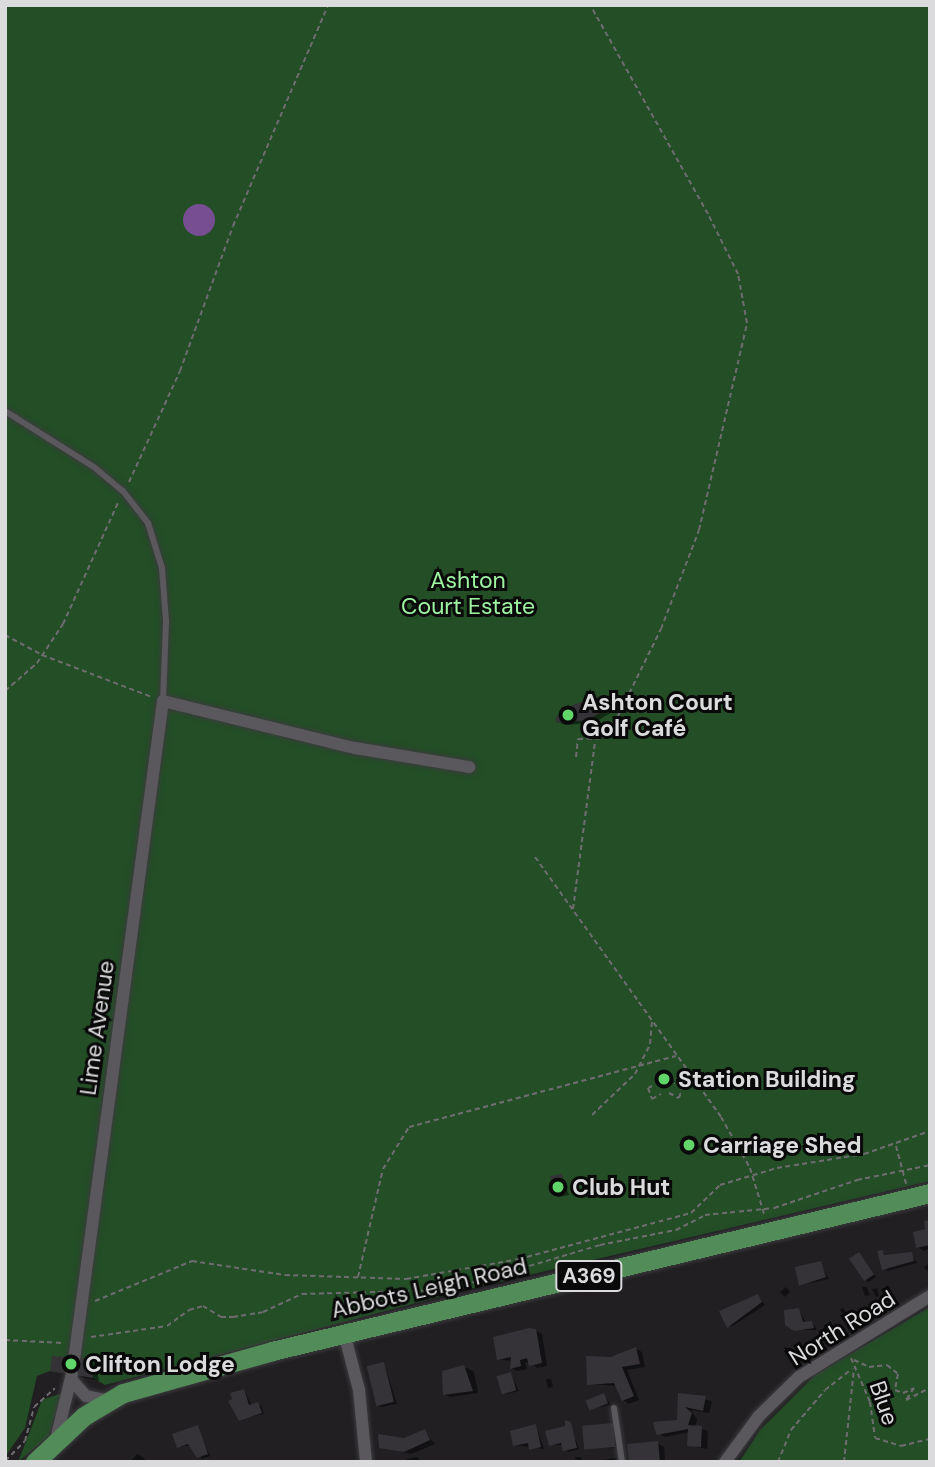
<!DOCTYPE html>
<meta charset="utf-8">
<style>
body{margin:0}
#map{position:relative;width:935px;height:1467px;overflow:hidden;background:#211f22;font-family:"DM Sans",sans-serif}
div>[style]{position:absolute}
.green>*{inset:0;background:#234e26}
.water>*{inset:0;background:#764e91}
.round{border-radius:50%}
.shadow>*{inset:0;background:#0007}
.building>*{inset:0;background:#353337;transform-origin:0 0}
.path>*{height:2px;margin-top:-1px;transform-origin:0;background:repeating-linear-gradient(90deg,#6e6c6f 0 5px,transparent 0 8.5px)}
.roads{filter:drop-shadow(0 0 2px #3c3b3e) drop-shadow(0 0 2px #3c3b3e)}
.lane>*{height:6px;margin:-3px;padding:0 3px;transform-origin:3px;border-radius:3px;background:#5a585c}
.street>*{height:12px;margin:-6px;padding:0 6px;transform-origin:6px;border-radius:6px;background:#5a585c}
.primary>*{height:19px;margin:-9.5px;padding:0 9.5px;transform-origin:9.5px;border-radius:9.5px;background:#528c58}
.dots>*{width:19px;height:19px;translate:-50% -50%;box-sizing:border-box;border:4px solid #0a090a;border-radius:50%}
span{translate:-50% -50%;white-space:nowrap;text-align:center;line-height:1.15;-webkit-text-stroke:6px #0a090a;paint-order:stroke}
.shield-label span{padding:2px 5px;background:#0a090a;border:2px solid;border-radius:5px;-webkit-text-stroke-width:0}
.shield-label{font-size:21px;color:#dbdadc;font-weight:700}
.park-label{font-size:23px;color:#9cf4a0}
.poi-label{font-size:23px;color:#dbdadc;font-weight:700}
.left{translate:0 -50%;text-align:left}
.street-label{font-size:23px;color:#dbdadc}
.frame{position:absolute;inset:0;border:7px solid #dbdadc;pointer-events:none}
</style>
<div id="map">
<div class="green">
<i style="clip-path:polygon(5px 5px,930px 5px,930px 1181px,465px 1290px,105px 1385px,93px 1378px,50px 1371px,37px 1376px,25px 1428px,5px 1457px)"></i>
<i style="clip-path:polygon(930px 1307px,930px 1462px,739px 1462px,760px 1430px,815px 1375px)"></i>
<i style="clip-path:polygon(62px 1393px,49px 1436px,18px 1462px,42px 1400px)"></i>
</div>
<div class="water">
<i class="round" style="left:183px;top:204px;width:32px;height:32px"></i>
</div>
<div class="shadow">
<i style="clip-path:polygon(606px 701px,613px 704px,612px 712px,594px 723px,565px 725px,558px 722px)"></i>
<i style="clip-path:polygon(667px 1073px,676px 1083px,658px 1083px,657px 1077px)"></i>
<i style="clip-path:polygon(695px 1138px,702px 1147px,689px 1155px,685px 1153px)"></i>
<i style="clip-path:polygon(562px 1176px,569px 1195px,559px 1197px,555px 1195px)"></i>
<i style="clip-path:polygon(930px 1222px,930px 1248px,924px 1251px,918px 1247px)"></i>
<i style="clip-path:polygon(882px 1251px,887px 1256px,911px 1254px,917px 1263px,887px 1271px)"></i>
<i style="clip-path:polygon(859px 1254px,876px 1277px,869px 1282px,865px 1280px)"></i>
<i style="clip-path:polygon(930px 1263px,930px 1274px,924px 1267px)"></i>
<i style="clip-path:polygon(821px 1265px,829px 1279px,801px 1285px)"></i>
<i style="clip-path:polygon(786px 1287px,790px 1292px,785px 1297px,780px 1292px)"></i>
<i style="clip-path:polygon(862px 1287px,867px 1287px,870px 1295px,865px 1296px)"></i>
<i style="clip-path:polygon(877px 1288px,879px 1296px,876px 1297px,872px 1289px)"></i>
<i style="clip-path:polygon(758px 1296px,765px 1305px,731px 1327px,722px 1311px)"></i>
<i style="clip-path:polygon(843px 1308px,849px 1315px,846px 1318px,840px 1310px)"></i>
<i style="clip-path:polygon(799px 1310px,806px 1323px,812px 1322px,817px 1330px,795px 1330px)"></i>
<i style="clip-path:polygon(536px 1331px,542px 1334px,547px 1366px,537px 1368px,530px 1361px,525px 1363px,527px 1369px,517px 1371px,511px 1368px,512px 1361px,499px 1359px)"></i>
<i style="clip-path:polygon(636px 1349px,642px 1352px,645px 1367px,627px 1370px,639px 1400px,629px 1404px,623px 1400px,618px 1386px,589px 1384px,587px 1357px,601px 1359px)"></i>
<i style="clip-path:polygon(90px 1361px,96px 1364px,99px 1381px,52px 1370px)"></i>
<i style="clip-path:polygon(384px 1363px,397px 1404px,381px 1407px,377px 1405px)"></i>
<i style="clip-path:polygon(467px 1368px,474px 1372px,478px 1393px,450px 1397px,444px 1394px,444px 1373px)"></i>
<i style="clip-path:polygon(511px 1374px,519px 1391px,507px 1394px,503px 1392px)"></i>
<i style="clip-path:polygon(546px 1379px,551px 1379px,553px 1387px,548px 1388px)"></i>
<i style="clip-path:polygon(244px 1390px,252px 1406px,261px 1406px,264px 1414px,240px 1419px)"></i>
<i style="clip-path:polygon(604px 1395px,611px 1405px,590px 1409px)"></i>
<i style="clip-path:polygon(680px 1395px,712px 1401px,709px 1413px,691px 1410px,697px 1419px,695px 1427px,708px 1431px,707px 1449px,689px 1445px,690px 1432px,665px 1437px,658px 1433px,679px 1421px)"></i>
<i style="clip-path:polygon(569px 1422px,579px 1449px,568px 1452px,564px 1445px,550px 1445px)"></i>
<i style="clip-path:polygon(612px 1425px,619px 1429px,621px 1449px,586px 1446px)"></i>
<i style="clip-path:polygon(536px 1426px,544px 1449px,515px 1445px)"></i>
<i style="clip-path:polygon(197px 1427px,210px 1456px,202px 1459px,192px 1445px,178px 1447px)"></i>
<i style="clip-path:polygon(424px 1431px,435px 1444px,411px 1454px,381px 1447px)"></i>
<i style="clip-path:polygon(657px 1443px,664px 1447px,665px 1462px,631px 1462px)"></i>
<i style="clip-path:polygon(137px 1454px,143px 1457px,147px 1462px,130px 1462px)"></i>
<i style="clip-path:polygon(417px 1457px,422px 1462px,407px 1462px,406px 1459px)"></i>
<i style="clip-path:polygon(575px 1457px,581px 1457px,582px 1462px,576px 1462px)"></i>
<i style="clip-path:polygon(616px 1458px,620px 1462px,602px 1462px,602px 1460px)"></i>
</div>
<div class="building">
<i style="clip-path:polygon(595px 697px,607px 699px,607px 709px,587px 720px,557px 723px,555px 719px,565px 708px)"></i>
<i class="round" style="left:657px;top:1071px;width:14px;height:14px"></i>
<i style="left:695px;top:1136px;width:10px;height:18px;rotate:61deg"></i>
<i style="left:562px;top:1174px;width:20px;height:12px;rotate:79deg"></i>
<i style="clip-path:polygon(930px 1220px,930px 1245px,916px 1248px,913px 1232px,925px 1229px,924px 1221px)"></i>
<i style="clip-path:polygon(883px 1250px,884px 1255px,912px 1252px,914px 1261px,882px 1270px,877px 1251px)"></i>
<i style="left:859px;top:1252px;width:27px;height:12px;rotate:56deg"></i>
<i style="clip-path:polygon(821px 1261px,826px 1277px,799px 1286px,795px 1267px)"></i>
<i style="clip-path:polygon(758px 1294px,762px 1302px,727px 1328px,719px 1311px)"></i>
<i style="clip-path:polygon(799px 1308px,803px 1322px,812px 1321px,814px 1328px,794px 1331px,785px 1325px,784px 1310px)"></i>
<i style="clip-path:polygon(529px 1328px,536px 1329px,542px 1363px,529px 1366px,527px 1358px,520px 1360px,521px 1366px,510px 1369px,511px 1357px,497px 1360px,493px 1337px)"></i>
<i style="clip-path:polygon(636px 1347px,640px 1364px,622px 1367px,634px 1396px,622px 1401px,614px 1383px,587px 1385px,586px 1356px,610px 1357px)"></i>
<i style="clip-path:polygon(52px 1356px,91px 1359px,93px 1378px,50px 1371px)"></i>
<i style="left:384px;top:1362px;width:41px;height:18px;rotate:76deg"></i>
<i style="clip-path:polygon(464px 1365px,473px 1391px,443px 1395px,442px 1371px)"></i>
<i style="left:511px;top:1372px;width:19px;height:15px;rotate:74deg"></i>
<i style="clip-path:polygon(244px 1389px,249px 1405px,258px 1402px,262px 1413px,239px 1421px,228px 1401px,232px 1399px,230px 1393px)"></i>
<i style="left:604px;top:1393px;width:11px;height:20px;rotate:68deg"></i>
<i style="clip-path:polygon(678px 1393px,706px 1396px,703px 1411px,685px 1407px,692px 1413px,688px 1425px,702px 1426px,701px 1447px,687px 1446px,688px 1429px,657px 1435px,654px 1427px,653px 1422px,677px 1420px)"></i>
<i style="clip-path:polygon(565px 1420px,571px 1422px,577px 1448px,563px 1451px,561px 1443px,549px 1446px,545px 1431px,565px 1426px)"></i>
<i style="left:613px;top:1423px;width:24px;height:31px;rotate:85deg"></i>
<i style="clip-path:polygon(536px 1424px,541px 1447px,529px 1450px,528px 1443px,513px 1446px,510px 1431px)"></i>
<i style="clip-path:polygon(198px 1425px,208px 1454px,197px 1458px,188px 1444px,177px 1448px,172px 1434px)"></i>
<i style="clip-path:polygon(425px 1429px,430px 1440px,404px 1452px,379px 1448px,378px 1434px,404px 1438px)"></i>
<i style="clip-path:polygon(658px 1441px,660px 1462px,629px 1462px,627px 1444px)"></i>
</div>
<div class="path">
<i style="left:129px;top:482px;width:122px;rotate:-65.3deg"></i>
<i style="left:180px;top:371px;width:154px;rotate:-69.9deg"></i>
<i style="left:233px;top:226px;width:241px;rotate:-66.7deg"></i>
<i style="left:5px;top:635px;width:42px;rotate:28.4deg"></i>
<i style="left:42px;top:655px;width:118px;rotate:20.9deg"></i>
<i style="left:5px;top:691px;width:43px;rotate:-41.2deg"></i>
<i style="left:37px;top:663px;width:47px;rotate:-56.3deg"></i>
<i style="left:63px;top:624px;width:133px;rotate:-65.6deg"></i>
<i style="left:576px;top:757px;width:18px;rotate:-84deg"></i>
<i style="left:578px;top:739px;width:24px;rotate:-2deg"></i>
<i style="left:602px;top:738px;width:27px;rotate:-54deg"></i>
<i style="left:618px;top:716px;width:97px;rotate:-63.7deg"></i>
<i style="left:661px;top:629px;width:106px;rotate:-69deg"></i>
<i style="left:699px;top:530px;width:212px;rotate:-76.9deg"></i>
<i style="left:747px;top:323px;width:50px;rotate:-100.4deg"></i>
<i style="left:738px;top:274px;width:67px;rotate:-116.6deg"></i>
<i style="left:708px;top:214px;width:240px;rotate:-119.4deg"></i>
<i style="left:535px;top:857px;width:320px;rotate:54.4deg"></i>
<i style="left:721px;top:1117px;width:59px;rotate:60.4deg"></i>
<i style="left:750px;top:1168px;width:51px;rotate:73deg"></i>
<i style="left:573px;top:909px;width:169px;rotate:-82.5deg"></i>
<i style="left:667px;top:1082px;width:1px;rotate:90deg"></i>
<i style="left:652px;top:1086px;width:4px;rotate:153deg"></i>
<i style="left:648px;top:1088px;width:12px;rotate:70deg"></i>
<i style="left:652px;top:1099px;width:10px;rotate:-29deg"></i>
<i style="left:669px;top:1093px;width:11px;rotate:27deg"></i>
<i style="left:679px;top:1098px;width:14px;rotate:-73deg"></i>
<i style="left:683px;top:1085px;width:9px;rotate:-167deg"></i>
<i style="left:592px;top:1115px;width:59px;rotate:-43.6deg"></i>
<i style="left:635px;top:1074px;width:34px;rotate:-63deg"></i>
<i style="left:650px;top:1044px;width:23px;rotate:-85deg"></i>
<i style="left:896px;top:1146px;width:39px;rotate:75deg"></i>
<i style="left:358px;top:1277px;width:111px;rotate:-77deg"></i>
<i style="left:383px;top:1169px;width:49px;rotate:-58.2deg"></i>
<i style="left:409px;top:1127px;width:276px;rotate:-14.9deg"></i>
<i style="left:95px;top:1301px;width:105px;rotate:-22.4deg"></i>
<i style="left:192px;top:1261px;width:94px;rotate:8.6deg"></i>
<i style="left:285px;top:1275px;width:121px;rotate:1.9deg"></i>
<i style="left:406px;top:1279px;width:115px;rotate:-10deg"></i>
<i style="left:519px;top:1259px;width:178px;rotate:-15deg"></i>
<i style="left:691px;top:1213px;width:40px;rotate:-44deg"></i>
<i style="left:720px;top:1185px;width:59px;rotate:-16.6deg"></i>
<i style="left:777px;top:1168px;width:88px;rotate:-9.1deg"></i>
<i style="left:864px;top:1154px;width:70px;rotate:-19.2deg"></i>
<i style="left:91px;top:1337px;width:77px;rotate:-8.2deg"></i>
<i style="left:167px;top:1326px;width:27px;rotate:-36deg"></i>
<i style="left:189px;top:1310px;width:15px;rotate:-16deg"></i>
<i style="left:203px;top:1306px;width:21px;rotate:31deg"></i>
<i style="left:221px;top:1317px;width:12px"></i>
<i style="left:233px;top:1317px;width:30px;rotate:-9deg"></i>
<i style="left:263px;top:1312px;width:43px;rotate:-24.8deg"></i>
<i style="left:302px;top:1294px;width:146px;rotate:-1.6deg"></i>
<i style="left:448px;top:1290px;width:159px;rotate:-16.5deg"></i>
<i style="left:600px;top:1245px;width:77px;rotate:-11.2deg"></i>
<i style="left:676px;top:1230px;width:33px;rotate:-27deg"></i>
<i style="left:705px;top:1215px;width:69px;rotate:-5.8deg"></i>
<i style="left:774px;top:1208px;width:88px;rotate:-18.6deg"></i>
<i style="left:857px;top:1180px;width:75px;rotate:-11.6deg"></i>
<i style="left:5px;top:1340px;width:58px;rotate:3deg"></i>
<i style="left:851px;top:1358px;width:48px;rotate:66.6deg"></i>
<i style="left:870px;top:1402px;width:36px;rotate:82deg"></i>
<i style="left:875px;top:1438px;width:27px;rotate:17deg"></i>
<i style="left:901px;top:1446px;width:30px;rotate:-14deg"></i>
<i style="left:854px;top:1360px;width:17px;rotate:25deg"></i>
<i style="left:869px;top:1367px;width:18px;rotate:-6deg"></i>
<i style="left:887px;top:1365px;width:14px;rotate:39deg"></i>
<i style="left:898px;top:1374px;width:16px;rotate:101deg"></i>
<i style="left:895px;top:1390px;width:9px;rotate:21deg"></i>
<i style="left:903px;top:1393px;width:12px;rotate:-24deg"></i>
<i style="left:914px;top:1388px;width:14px;rotate:124deg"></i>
<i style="left:906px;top:1400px;width:27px;rotate:-27deg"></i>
<i style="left:5px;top:1461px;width:28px;rotate:-45deg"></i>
<i style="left:25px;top:1441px;width:35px;rotate:-75deg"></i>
<i style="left:34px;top:1407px;width:28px;rotate:-42deg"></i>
<i style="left:778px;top:1462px;width:35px;rotate:-68deg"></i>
<i style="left:791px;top:1430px;width:52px;rotate:-49.6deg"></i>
<i style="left:825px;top:1390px;width:34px;rotate:-38deg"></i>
<i style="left:844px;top:1462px;width:94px;rotate:-83.9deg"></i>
</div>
<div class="roads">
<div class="lane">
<i style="left:5px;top:411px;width:105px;rotate:32.2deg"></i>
<i style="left:94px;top:467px;width:38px;rotate:40deg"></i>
<i style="left:123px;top:491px;width:41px;rotate:52deg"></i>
<i style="left:148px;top:523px;width:47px;rotate:72.7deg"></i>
<i style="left:162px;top:568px;width:53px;rotate:85.7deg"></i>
<i style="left:166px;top:621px;width:80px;rotate:92.1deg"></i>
<i style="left:614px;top:1408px;width:55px;rotate:81.6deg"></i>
</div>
<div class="street">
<i style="left:344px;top:1333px;width:59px;rotate:75.3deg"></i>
<i style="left:359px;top:1390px;width:72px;rotate:84.4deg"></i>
<i style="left:74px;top:1360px;width:665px;rotate:-82.31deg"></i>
<i style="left:163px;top:701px;width:198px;rotate:13.8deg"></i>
<i style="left:355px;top:748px;width:116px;rotate:9.5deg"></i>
<i style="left:71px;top:1379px;width:23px;rotate:49deg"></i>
<i style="left:86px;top:1396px;width:19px;rotate:12deg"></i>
<i style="left:55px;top:1443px;width:71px;rotate:-76.2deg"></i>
<i style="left:725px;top:1462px;width:57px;rotate:-53.5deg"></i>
<i style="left:759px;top:1416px;width:56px;rotate:-44.3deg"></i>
<i style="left:799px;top:1377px;width:154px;rotate:-31.7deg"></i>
</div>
<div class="primary">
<i style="left:35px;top:1462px;width:67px;rotate:-43.2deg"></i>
<i style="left:84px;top:1416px;width:45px;rotate:-30.5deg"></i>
<i style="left:123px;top:1393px;width:155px;rotate:-15.7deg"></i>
<i style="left:272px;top:1351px;width:677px;rotate:-13.5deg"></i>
</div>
</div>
<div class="dots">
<i style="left:568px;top:715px;background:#61d56a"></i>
<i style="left:664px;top:1079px;background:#61d56a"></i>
<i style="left:689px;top:1145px;background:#61d56a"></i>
<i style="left:558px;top:1187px;background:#61d56a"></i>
<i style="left:71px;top:1364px;background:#61d56a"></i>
</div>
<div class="shield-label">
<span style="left:589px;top:1276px">A369</span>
</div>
<div class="park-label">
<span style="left:468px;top:593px">Ashton<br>Court Estate</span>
</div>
<div class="poi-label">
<span class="left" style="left:582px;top:715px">Ashton Court<br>Golf Café</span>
<span class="left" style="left:678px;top:1079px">Station Building</span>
<span class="left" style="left:703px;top:1145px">Carriage Shed</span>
<span class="left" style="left:572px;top:1187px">Club Hut</span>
<span class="left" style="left:85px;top:1364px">Clifton Lodge</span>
</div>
<div class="street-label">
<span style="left:97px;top:1028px;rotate:-82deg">Lime Avenue</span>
<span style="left:429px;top:1288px;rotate:-13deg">Abbots Leigh Road</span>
<span style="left:842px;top:1328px;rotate:-32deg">North Road</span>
<span style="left:884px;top:1403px;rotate:71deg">Blue</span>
</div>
<div class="frame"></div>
</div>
